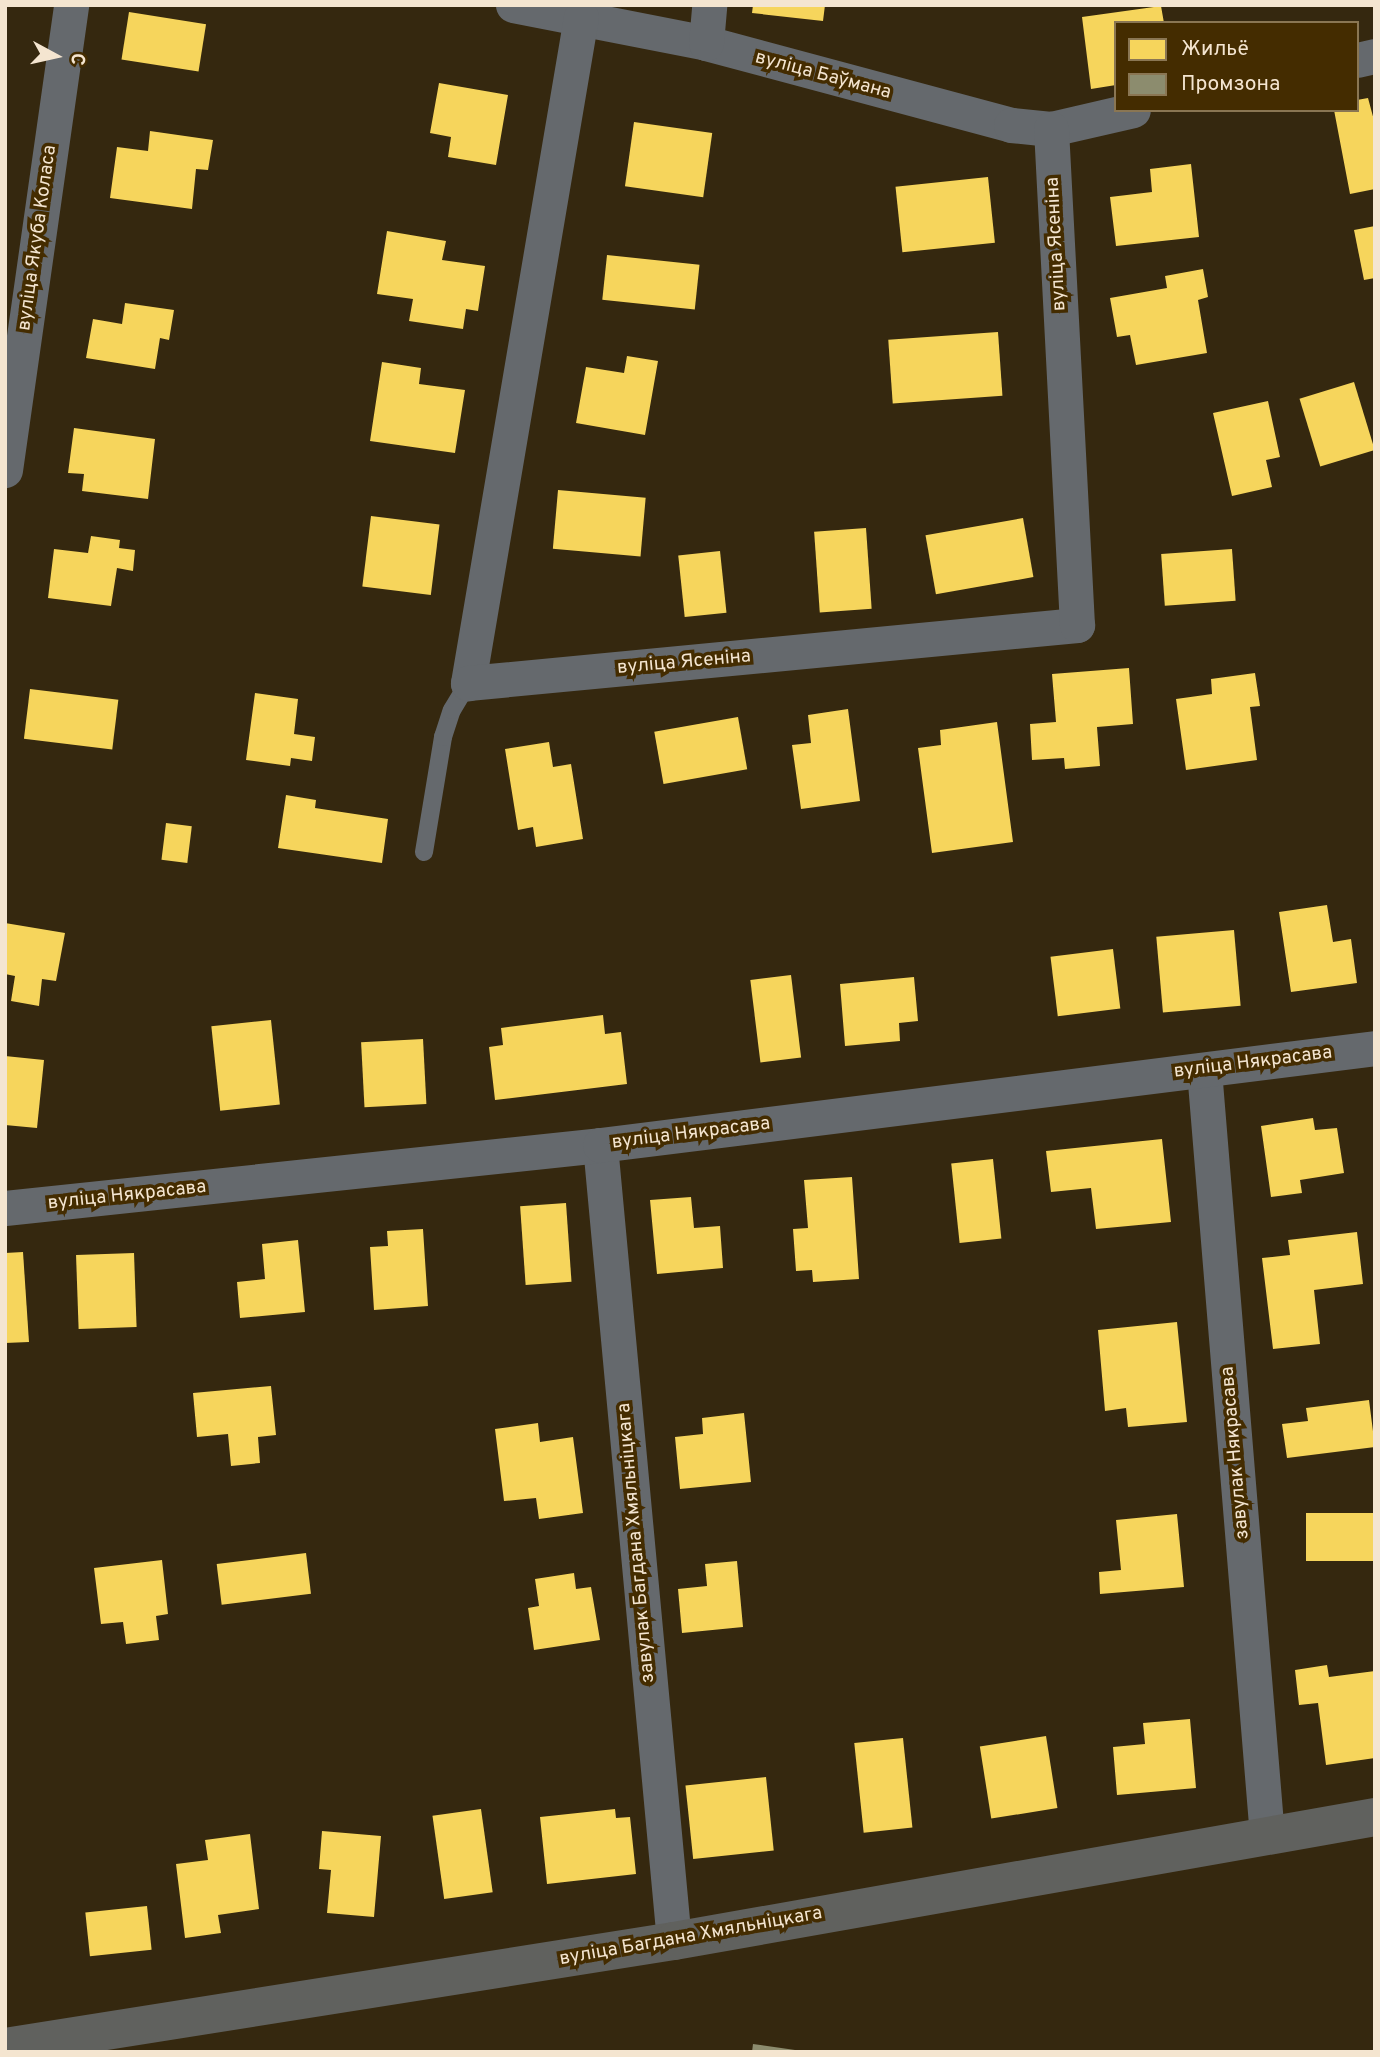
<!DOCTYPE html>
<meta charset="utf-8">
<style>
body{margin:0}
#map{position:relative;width:1380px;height:2057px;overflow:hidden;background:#35280f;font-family:Overpass,sans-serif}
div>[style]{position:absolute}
.homes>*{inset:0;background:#f6d55c;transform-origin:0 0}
.industry>*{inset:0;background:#8c8c6e}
.lane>*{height:18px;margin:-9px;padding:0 9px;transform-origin:9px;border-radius:9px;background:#65696d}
.street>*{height:35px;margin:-17.5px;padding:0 17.5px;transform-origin:17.5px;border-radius:17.5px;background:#65696d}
.secondary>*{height:38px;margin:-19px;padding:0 19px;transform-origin:19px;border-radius:19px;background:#60615e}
span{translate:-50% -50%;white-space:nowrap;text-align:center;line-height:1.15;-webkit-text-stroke:7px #442c00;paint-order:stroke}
.street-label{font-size:19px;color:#f4e5d0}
.frame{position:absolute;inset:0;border:7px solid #f4e5d0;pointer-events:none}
.legend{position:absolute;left:1114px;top:21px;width:245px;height:91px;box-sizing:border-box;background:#442c00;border:2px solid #8a7653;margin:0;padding:9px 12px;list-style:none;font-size:21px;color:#f4e5d0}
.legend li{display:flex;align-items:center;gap:14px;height:35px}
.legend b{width:35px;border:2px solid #8a7653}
.north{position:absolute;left:21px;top:21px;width:70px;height:70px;-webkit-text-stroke:5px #442c00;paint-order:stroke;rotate:98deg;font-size:19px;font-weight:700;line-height:28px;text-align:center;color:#f4e5d0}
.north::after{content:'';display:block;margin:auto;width:24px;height:32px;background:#f4e5d0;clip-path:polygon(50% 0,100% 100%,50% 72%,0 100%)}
</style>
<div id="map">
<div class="homes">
<i style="clip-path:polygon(753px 5px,825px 5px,823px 21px,752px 13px)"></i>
<i style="clip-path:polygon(1161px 6px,1164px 23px,1116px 23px,1116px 85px,1091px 89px,1082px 17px)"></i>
<i style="left:129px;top:12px;width:78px;height:48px;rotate:9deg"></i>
<i style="clip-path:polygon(439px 83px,508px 95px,496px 165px,448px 157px,451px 137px,430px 133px)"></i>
<i style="clip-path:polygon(1368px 98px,1375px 124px,1375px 189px,1350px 194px,1334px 110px,1357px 110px,1357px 100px)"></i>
<i style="left:634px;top:122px;width:79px;height:65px;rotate:8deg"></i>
<i style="clip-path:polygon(150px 131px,213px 140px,208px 170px,196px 169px,192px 209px,110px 198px,117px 147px,148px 151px)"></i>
<i style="clip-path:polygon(1191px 164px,1199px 237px,1116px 246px,1110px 197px,1152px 192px,1150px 169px)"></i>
<i style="left:988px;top:177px;width:66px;height:93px;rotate:84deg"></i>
<i style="clip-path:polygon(1375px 226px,1375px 278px,1364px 280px,1354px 230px)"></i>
<i style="clip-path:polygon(387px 231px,446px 241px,442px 260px,485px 266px,478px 311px,466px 309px,463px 329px,409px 321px,413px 299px,377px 294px)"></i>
<i style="left:607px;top:255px;width:93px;height:45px;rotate:6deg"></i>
<i style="clip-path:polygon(1203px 269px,1208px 297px,1198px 300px,1207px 353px,1136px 365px,1130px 335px,1117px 337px,1110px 298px,1167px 288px,1165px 276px)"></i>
<i style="clip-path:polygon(125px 303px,174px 310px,169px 340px,160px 338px,155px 369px,86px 358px,93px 319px,122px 324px)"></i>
<i style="left:998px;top:332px;width:64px;height:110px;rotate:86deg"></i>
<i style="clip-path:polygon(627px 356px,658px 361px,645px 435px,576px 423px,586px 367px,624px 373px)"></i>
<i style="clip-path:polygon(382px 362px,421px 368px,419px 384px,465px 390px,455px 453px,370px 441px)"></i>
<i style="left:1354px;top:382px;width:71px;height:57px;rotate:73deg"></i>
<i style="clip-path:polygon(1268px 401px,1280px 457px,1266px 460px,1272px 487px,1232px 496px,1213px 413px)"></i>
<i style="clip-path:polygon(74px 428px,155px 439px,148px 499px,82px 491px,84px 474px,68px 473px)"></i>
<i style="left:558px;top:490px;width:88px;height:59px;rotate:5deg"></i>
<i style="left:371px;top:516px;width:69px;height:71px;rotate:7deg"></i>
<i style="left:1023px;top:518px;width:60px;height:99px;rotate:80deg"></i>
<i style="left:866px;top:528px;width:81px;height:52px;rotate:86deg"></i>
<i style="clip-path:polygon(91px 536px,120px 540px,119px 548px,135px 550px,133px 571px,117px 568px,111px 606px,48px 598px,54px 549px,88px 553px)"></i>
<i style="left:1232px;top:549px;width:52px;height:71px;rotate:86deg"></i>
<i style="left:720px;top:551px;width:62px;height:42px;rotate:84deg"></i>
<i style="clip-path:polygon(1129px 668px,1133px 724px,1097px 727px,1100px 766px,1065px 769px,1064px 758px,1032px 760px,1030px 724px,1056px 722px,1052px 674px)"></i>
<i style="clip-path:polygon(1255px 673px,1260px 706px,1250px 707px,1257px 760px,1186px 770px,1176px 699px,1212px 694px,1211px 679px)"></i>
<i style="left:30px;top:689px;width:89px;height:50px;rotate:7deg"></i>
<i style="clip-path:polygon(255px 693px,298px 699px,294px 734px,315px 737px,312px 761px,291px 758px,290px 766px,246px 760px)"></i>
<i style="clip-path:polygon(848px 709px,860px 801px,801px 809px,792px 745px,811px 743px,808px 715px)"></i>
<i style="left:738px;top:717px;width:53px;height:85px;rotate:80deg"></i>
<i style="clip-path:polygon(997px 722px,1013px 842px,932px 853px,918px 748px,941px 745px,940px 730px)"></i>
<i style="clip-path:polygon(549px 742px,553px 767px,571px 764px,583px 839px,536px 847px,533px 827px,518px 830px,505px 749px)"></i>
<i style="clip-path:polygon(286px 795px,316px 800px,315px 808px,388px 819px,382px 863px,278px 848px)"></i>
<i style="left:166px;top:823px;width:26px;height:37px;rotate:7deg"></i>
<i style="clip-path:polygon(1327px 905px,1333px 942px,1351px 939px,1357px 983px,1291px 992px,1279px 912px)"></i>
<i style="clip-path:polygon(5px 923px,65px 933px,56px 981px,42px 979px,39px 1006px,11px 1001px,15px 976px,5px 974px)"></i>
<i style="left:1234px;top:930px;width:76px;height:78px;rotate:85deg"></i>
<i style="left:1113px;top:949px;width:60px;height:63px;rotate:83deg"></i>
<i style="left:791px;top:975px;width:83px;height:41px;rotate:83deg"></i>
<i style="clip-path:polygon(914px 977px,918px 1021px,899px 1023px,900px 1041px,845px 1046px,840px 984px)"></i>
<i style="clip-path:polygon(603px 1015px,605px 1034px,621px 1032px,627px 1084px,495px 1100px,489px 1047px,503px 1045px,501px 1028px)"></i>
<i style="left:271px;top:1020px;width:85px;height:60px;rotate:84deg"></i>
<i style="left:423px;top:1039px;width:65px;height:62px;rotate:87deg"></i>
<i style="clip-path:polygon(5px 1056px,44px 1060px,37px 1128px,5px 1125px)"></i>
<i style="clip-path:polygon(1313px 1118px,1315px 1130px,1337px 1128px,1344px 1173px,1300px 1180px,1302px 1193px,1271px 1197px,1261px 1126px)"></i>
<i style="clip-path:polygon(1162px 1139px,1171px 1222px,1096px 1229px,1091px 1188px,1051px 1192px,1046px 1151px)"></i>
<i style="left:993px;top:1159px;width:80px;height:42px;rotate:84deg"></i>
<i style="clip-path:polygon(852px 1177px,859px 1279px,813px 1282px,812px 1270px,796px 1271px,793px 1229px,808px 1228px,804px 1180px)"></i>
<i style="clip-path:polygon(691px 1197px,694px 1228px,720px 1226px,723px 1268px,657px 1274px,650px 1200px)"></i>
<i style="left:566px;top:1203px;width:79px;height:46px;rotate:86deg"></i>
<i style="clip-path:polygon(423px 1229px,428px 1306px,374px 1310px,370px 1247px,388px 1246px,387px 1231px)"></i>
<i style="clip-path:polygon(1357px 1232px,1363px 1284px,1314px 1290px,1320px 1344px,1273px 1349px,1262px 1258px,1290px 1255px,1288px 1240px)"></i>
<i style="clip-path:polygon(298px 1240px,305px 1312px,240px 1318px,237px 1282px,265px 1279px,262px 1244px)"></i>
<i style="clip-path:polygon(23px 1252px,29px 1342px,5px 1343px,5px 1253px)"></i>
<i style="left:134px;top:1253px;width:74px;height:58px;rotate:88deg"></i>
<i style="clip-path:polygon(1177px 1322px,1187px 1422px,1128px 1427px,1126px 1408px,1105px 1411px,1098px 1330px)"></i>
<i style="clip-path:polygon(271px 1386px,276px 1435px,258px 1437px,260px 1463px,231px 1466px,228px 1434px,197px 1437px,193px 1393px)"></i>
<i style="clip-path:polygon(1369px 1400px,1375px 1447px,1287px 1458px,1282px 1424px,1308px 1421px,1306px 1408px)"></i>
<i style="clip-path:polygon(744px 1413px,751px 1482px,680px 1489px,675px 1437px,703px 1434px,702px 1418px)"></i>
<i style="clip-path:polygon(538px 1423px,540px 1442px,573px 1437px,583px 1513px,539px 1519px,536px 1498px,504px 1501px,495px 1429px)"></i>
<i style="left:1375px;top:1513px;width:48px;height:69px;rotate:90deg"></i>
<i style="clip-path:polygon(1177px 1514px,1184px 1587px,1100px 1594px,1099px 1572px,1121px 1570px,1116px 1520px)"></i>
<i style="left:306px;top:1553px;width:41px;height:90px;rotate:83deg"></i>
<i style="clip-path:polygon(162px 1560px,168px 1614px,156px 1616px,159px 1640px,126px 1644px,123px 1622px,101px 1624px,94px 1568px)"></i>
<i style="clip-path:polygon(737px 1561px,743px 1627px,682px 1633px,678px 1589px,707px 1586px,705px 1564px)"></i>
<i style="clip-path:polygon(574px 1573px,576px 1589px,591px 1587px,600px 1640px,534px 1650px,528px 1608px,539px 1606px,535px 1579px)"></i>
<i style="clip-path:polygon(1327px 1665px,1329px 1677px,1375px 1671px,1375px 1758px,1326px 1765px,1318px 1703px,1299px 1705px,1295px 1670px)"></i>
<i style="clip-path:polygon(1190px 1719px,1196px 1788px,1117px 1795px,1113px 1747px,1145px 1744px,1143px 1723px)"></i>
<i style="left:1046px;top:1736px;width:73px;height:67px;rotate:81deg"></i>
<i style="left:903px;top:1738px;width:90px;height:49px;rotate:84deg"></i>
<i style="left:766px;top:1777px;width:74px;height:81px;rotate:84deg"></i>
<i style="left:481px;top:1809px;width:84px;height:49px;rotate:82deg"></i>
<i style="clip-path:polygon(615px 1809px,616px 1818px,630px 1817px,636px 1874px,547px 1884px,540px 1817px)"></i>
<i style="clip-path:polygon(322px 1831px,381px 1836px,374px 1917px,327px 1913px,331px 1870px,319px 1869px)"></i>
<i style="clip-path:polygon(250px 1834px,259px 1909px,218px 1915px,221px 1933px,185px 1938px,176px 1864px,208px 1860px,205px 1840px)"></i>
<i style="left:147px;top:1906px;width:44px;height:62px;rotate:84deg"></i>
</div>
<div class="industry">
<i style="clip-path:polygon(753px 2044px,795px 2050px,795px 2052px,752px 2052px)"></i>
</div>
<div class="lane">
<i style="left:424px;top:852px;width:117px;rotate:-80.6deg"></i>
<i style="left:443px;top:737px;width:28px;rotate:-72deg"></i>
<i style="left:452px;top:710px;width:31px;rotate:-59deg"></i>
</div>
<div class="street">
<i style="left:513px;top:5px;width:197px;rotate:11.1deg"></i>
<i style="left:706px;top:43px;width:316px;rotate:15deg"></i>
<i style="left:1011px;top:125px;width:40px;rotate:5.7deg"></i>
<i style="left:1051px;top:129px;width:84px;rotate:-13deg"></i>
<i style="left:581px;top:17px;width:676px;rotate:99.63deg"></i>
<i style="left:468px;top:683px;width:612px;rotate:-5.44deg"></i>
<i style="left:1077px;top:625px;width:497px;rotate:-93deg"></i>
<i style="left:706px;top:43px;width:38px;rotate:-85deg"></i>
<i style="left:1357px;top:60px;width:18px;rotate:-13deg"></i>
<i style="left:5px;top:470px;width:470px;rotate:-81.9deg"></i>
<i style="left:1204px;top:1070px;width:769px;rotate:85.3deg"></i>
<i style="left:600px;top:1145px;width:799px;rotate:84.69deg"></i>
<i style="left:5px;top:1208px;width:598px;rotate:-6.04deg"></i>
<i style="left:600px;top:1145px;width:781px;rotate:-7.13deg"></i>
</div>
<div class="secondary">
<i style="left:5px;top:2047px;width:677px;rotate:-9deg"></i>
<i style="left:674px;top:1941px;width:712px;rotate:-10.03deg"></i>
</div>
<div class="street-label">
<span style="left:823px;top:76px;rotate:15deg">вуліца Баўмана</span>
<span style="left:38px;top:238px;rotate:-82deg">вуліца Якуба Коласа</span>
<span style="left:1057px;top:244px;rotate:-93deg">вуліца Ясеніна</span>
<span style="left:684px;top:663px;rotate:-5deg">вуліца Ясеніна</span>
<span style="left:1253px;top:1063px;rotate:-7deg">вуліца Някрасава</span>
<span style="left:691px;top:1134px;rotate:-7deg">вуліца Някрасава</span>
<span style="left:127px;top:1196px;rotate:-6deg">вуліца Някрасава</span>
<span style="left:1236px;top:1453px;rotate:-95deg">завулак Някрасава</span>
<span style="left:637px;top:1543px;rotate:-95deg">завулак Багдана Хмяльніцкага</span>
<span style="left:691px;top:1937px;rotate:-10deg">вуліца Багдана Хмяльніцкага</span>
</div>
<div class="frame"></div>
<ul class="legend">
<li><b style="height:19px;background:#f6d55c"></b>Жильё</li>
<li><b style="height:19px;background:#8c8c6e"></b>Промзона</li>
</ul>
<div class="north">С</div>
</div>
